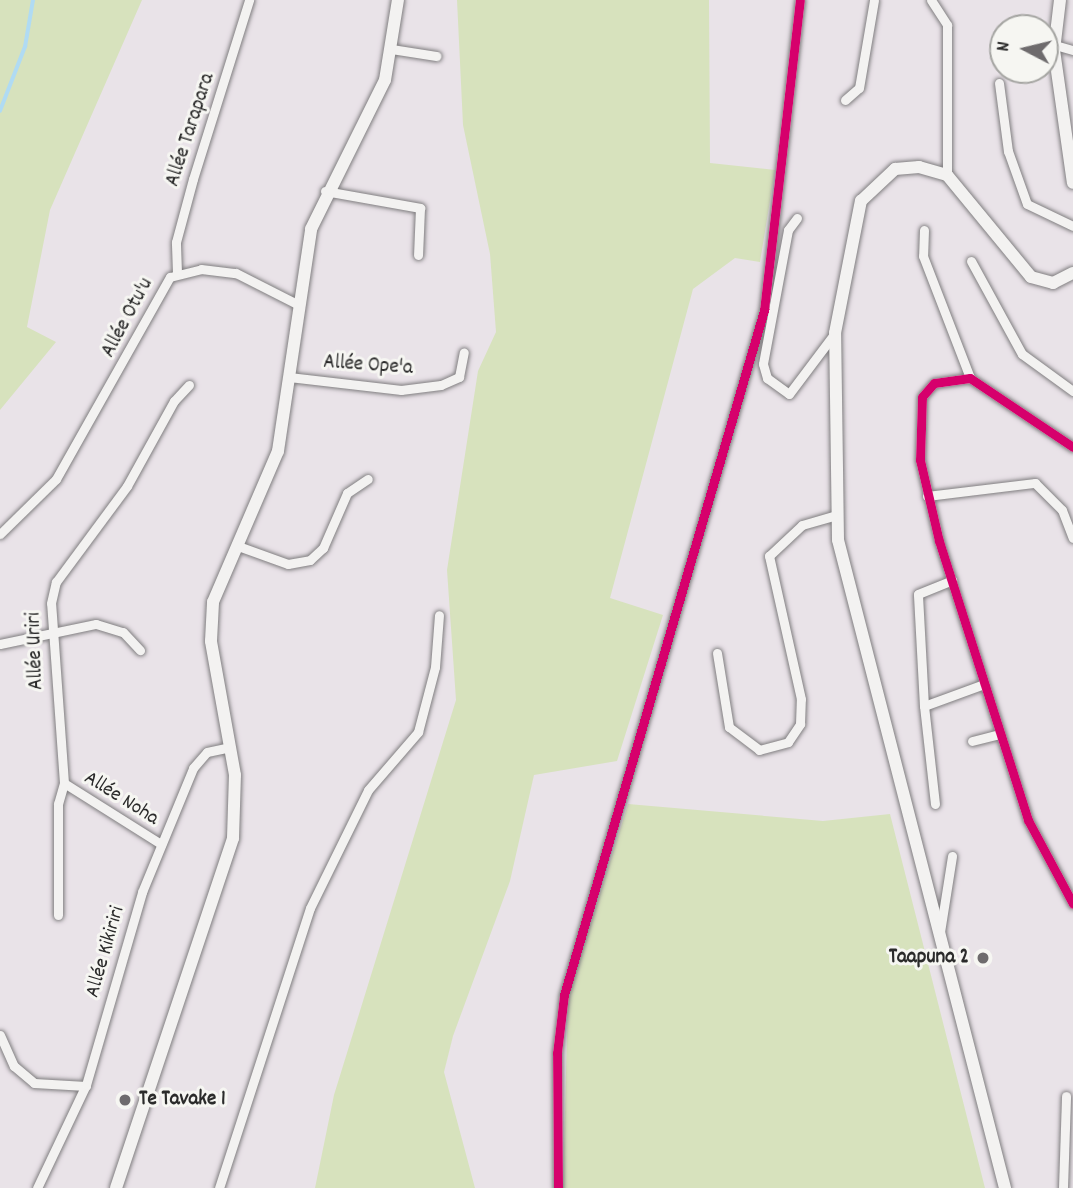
<!DOCTYPE html>
<meta charset="utf-8">
<style>
body{margin:0}
#map{position:relative;width:1073px;height:1188px;overflow:hidden;background:#e9e3e8;font-family:Dekko,sans-serif}
div>[style]{position:absolute}
.green>*{inset:0;background:#d7e2bd}
.stream>*{height:3.5px;margin:-1.75px;padding:0 1.75px;transform-origin:1.75px;border-radius:1.75px;background:#b0dbf3}
.roads{filter:drop-shadow(0 0 2px #807e80) drop-shadow(0 0 2px #807e80)}
.minor>*{height:9px;margin:-4.5px;padding:0 4.5px;transform-origin:4.5px;border-radius:4.5px;background:#f3f2f1}
.secondary>*{height:12px;margin:-6px;padding:0 6px;transform-origin:6px;border-radius:6px;background:#f3f2f1}
.cycleway>*{height:9px;margin:-4.5px;padding:0 4.5px;transform-origin:4.5px;border-radius:4.5px;background:#d6006c}
.dots>*{width:19px;height:19px;translate:-50% -50%;box-sizing:border-box;border:4px solid #f6f6f2;border-radius:50%}
span{translate:-50% -50%;white-space:nowrap;text-align:center;line-height:1.15;-webkit-text-stroke:6px #f6f6f2;paint-order:stroke}
.street-label{font-size:21px;color:#2b2b2b}
.poi-label{font-size:21px;color:#2b2b2b;font-weight:700}
.right{translate:-100% -50%;text-align:right}
.left{translate:0 -50%;text-align:left}
.north{position:absolute;left:989px;top:14px;width:70px;height:70px;box-sizing:border-box;background:#f6f6f2;border:2px solid #a5a5a2;border-radius:50%;rotate:277deg;font-size:19px;font-weight:700;line-height:28px;text-align:center;color:#2b2b2b}
.north::after{content:'';display:block;margin:auto;width:24px;height:32px;background:#6e6b6d;clip-path:polygon(50% 0,100% 100%,50% 72%,0 100%)}
</style>
<div id="map">
<div class="green">
<i style="clip-path:polygon(0 0,142px 0,50px 210px,27px 327px,56px 342px,0 410px)"></i>
<i style="clip-path:polygon(457px 0,709px 0,710px 163px,775px 170px,760px 262px,735px 258px,693px 289px,610px 598px,663px 615px,617px 761px,534px 775px,510px 881px,453px 1036px,444px 1072px,475px 1188px,315px 1188px,334px 1095px,456px 700px,447px 570px,478px 371px,496px 332px,490px 254px,463px 125px)"></i>
<i style="clip-path:polygon(628px 804px,823px 821px,890px 814px,985px 1188px,563px 1188px,568px 997px)"></i>
</div>
<div class="stream">
<i style="left:0;top:111px;width:69px;rotate:-68.7deg"></i>
<i style="left:25px;top:47px;width:48px;rotate:-80.3deg"></i>
</div>
<div class="roads">
<div class="minor">
<i style="left:931px;top:0;width:30px;rotate:57deg"></i>
<i style="left:947px;top:25px;width:150px;rotate:90deg"></i>
<i style="left:1055px;top:45px;width:19px;rotate:16deg"></i>
<i style="left:391px;top:49px;width:46px;rotate:8.8deg"></i>
<i style="left:999px;top:83px;width:69px;rotate:82.5deg"></i>
<i style="left:1008px;top:151px;width:56px;rotate:70.3deg"></i>
<i style="left:1027px;top:204px;width:51px;rotate:25.6deg"></i>
<i style="left:845px;top:100px;width:18px;rotate:-41deg"></i>
<i style="left:859px;top:88px;width:89px;rotate:-80.3deg"></i>
<i style="left:325px;top:191px;width:97px;rotate:10.1deg"></i>
<i style="left:420px;top:208px;width:47px;rotate:92.4deg"></i>
<i style="left:797px;top:218px;width:15px;rotate:127deg"></i>
<i style="left:788px;top:230px;width:136px;rotate:100.6deg"></i>
<i style="left:763px;top:364px;width:15px;rotate:74deg"></i>
<i style="left:767px;top:378px;width:27px;rotate:36deg"></i>
<i style="left:789px;top:394px;width:76px;rotate:-53deg"></i>
<i style="left:924px;top:230px;width:26px;rotate:92deg"></i>
<i style="left:923px;top:256px;width:131px;rotate:68.9deg"></i>
<i style="left:971px;top:261px;width:106px;rotate:61.3deg"></i>
<i style="left:1022px;top:354px;width:63px;rotate:36deg"></i>
<i style="left:177px;top:273px;width:31px;rotate:-92deg"></i>
<i style="left:176px;top:242px;width:65px;rotate:-74.9deg"></i>
<i style="left:193px;top:179px;width:188px;rotate:-72.6deg"></i>
<i style="left:289px;top:377px;width:113px;rotate:6.6deg"></i>
<i style="left:401px;top:390px;width:40px;rotate:-7.1deg"></i>
<i style="left:441px;top:385px;width:20px;rotate:-24deg"></i>
<i style="left:459px;top:377px;width:25px;rotate:-79deg"></i>
<i style="left:1073px;top:447px;width:124px;rotate:-146.2deg"></i>
<i style="left:970px;top:378px;width:36px;rotate:172deg"></i>
<i style="left:934px;top:383px;width:18px;rotate:131deg"></i>
<i style="left:922px;top:397px;width:63px;rotate:91.8deg"></i>
<i style="left:920px;top:460px;width:83px;rotate:76.8deg"></i>
<i style="left:939px;top:541px;width:293px;rotate:72.3deg"></i>
<i style="left:1028px;top:820px;width:95px;rotate:61.8deg"></i>
<i style="left:927px;top:496px;width:109px;rotate:-6.9deg"></i>
<i style="left:1035px;top:483px;width:38px;rotate:45deg"></i>
<i style="left:1062px;top:510px;width:30px;rotate:69deg"></i>
<i style="left:0;top:534px;width:78px;rotate:-44.5deg"></i>
<i style="left:56px;top:479px;width:232px;rotate:-60.6deg"></i>
<i style="left:170px;top:277px;width:32px;rotate:-14deg"></i>
<i style="left:201px;top:269px;width:35px;rotate:7deg"></i>
<i style="left:236px;top:273px;width:71px;rotate:26.9deg"></i>
<i style="left:238px;top:546px;width:53px;rotate:19.8deg"></i>
<i style="left:288px;top:564px;width:22px;rotate:-10deg"></i>
<i style="left:310px;top:560px;width:18px;rotate:-43deg"></i>
<i style="left:323px;top:548px;width:60px;rotate:-66.4deg"></i>
<i style="left:347px;top:493px;width:25px;rotate:-34deg"></i>
<i style="left:0;top:644px;width:98px;rotate:-11.8deg"></i>
<i style="left:96px;top:624px;width:28px;rotate:17deg"></i>
<i style="left:123px;top:632px;width:25px;rotate:47deg"></i>
<i style="left:717px;top:653px;width:75px;rotate:80.8deg"></i>
<i style="left:729px;top:727px;width:38px;rotate:37deg"></i>
<i style="left:759px;top:750px;width:30px;rotate:-15deg"></i>
<i style="left:788px;top:742px;width:22px;rotate:-56deg"></i>
<i style="left:800px;top:724px;width:25px;rotate:-88deg"></i>
<i style="left:801px;top:699px;width:147px;rotate:-102.6deg"></i>
<i style="left:769px;top:556px;width:45px;rotate:-43.2deg"></i>
<i style="left:802px;top:525px;width:32px;rotate:-16deg"></i>
<i style="left:924px;top:706px;width:112px;rotate:-93.1deg"></i>
<i style="left:918px;top:594px;width:37px;rotate:-22deg"></i>
<i style="left:972px;top:741px;width:29px;rotate:-14deg"></i>
<i style="left:64px;top:783px;width:115px;rotate:32.2deg"></i>
<i style="left:935px;top:804px;width:99px;rotate:-96.4deg"></i>
<i style="left:924px;top:706px;width:64px;rotate:-20.1deg"></i>
<i style="left:58px;top:915px;width:111px;rotate:-90deg"></i>
<i style="left:58px;top:804px;width:22px;rotate:-74deg"></i>
<i style="left:64px;top:783px;width:180px;rotate:-94.1deg"></i>
<i style="left:51px;top:603px;width:22px;rotate:-77deg"></i>
<i style="left:56px;top:582px;width:119px;rotate:-53.5deg"></i>
<i style="left:127px;top:486px;width:97px;rotate:-61.1deg"></i>
<i style="left:174px;top:401px;width:22px;rotate:-47deg"></i>
<i style="left:940px;top:932px;width:77px;rotate:-81deg"></i>
<i style="left:0;top:1035px;width:34px;rotate:66deg"></i>
<i style="left:14px;top:1066px;width:26px;rotate:40deg"></i>
<i style="left:34px;top:1083px;width:52px;rotate:3.3deg"></i>
<i style="left:37px;top:1188px;width:114px;rotate:-64.6deg"></i>
<i style="left:86px;top:1085px;width:201px;rotate:-73.8deg"></i>
<i style="left:142px;top:892px;width:134px;rotate:-67.6deg"></i>
<i style="left:193px;top:768px;width:21px;rotate:-49deg"></i>
<i style="left:207px;top:752px;width:24px;rotate:-12deg"></i>
<i style="left:219px;top:1188px;width:294px;rotate:-72deg"></i>
<i style="left:310px;top:908px;width:131px;rotate:-63.8deg"></i>
<i style="left:368px;top:790px;width:77px;rotate:-49.2deg"></i>
<i style="left:418px;top:732px;width:67px;rotate:-75.3deg"></i>
<i style="left:435px;top:667px;width:52px;rotate:-85.6deg"></i>
<i style="left:558px;top:1188px;width:135px;rotate:-90.4deg"></i>
<i style="left:557px;top:1053px;width:58px;rotate:-83.1deg"></i>
<i style="left:564px;top:995px;width:714px;rotate:-73.72deg"></i>
<i style="left:764px;top:310px;width:312px;rotate:-83.4deg"></i>
<i style="left:1063px;top:1188px;width:92px;rotate:-88.1deg"></i>
</div>
<div class="secondary">
<i style="left:1060px;top:0;width:50px;rotate:96.8deg"></i>
<i style="left:1054px;top:50px;width:134px;rotate:81.9deg"></i>
<i style="left:116px;top:1188px;width:369px;rotate:-71.5deg"></i>
<i style="left:233px;top:838px;width:63px;rotate:-88.2deg"></i>
<i style="left:235px;top:775px;width:136px;rotate:-100.2deg"></i>
<i style="left:211px;top:641px;width:39px;rotate:-87deg"></i>
<i style="left:213px;top:602px;width:164px;rotate:-66.7deg"></i>
<i style="left:278px;top:451px;width:224px;rotate:-81.5deg"></i>
<i style="left:311px;top:229px;width:166px;rotate:-63.6deg"></i>
<i style="left:385px;top:80px;width:81px;rotate:-80.8deg"></i>
<i style="left:1005px;top:1188px;width:669px;rotate:-104.45deg"></i>
<i style="left:838px;top:540px;width:207px;rotate:-90.8deg"></i>
<i style="left:835px;top:333px;width:135px;rotate:-78.9deg"></i>
<i style="left:861px;top:201px;width:47px;rotate:-43.3deg"></i>
<i style="left:895px;top:169px;width:24px;rotate:-5deg"></i>
<i style="left:919px;top:167px;width:29px;rotate:16deg"></i>
<i style="left:947px;top:175px;width:132px;rotate:50.5deg"></i>
<i style="left:1031px;top:277px;width:23px;rotate:15deg"></i>
<i style="left:1053px;top:283px;width:22px;rotate:-27deg"></i>
</div>
</div>
<div class="cycleway">
<i style="left:1073px;top:447px;width:124px;rotate:-146.2deg"></i>
<i style="left:970px;top:378px;width:36px;rotate:172deg"></i>
<i style="left:934px;top:383px;width:18px;rotate:131deg"></i>
<i style="left:922px;top:397px;width:63px;rotate:91.8deg"></i>
<i style="left:920px;top:460px;width:83px;rotate:76.8deg"></i>
<i style="left:939px;top:541px;width:293px;rotate:72.3deg"></i>
<i style="left:1028px;top:820px;width:95px;rotate:61.8deg"></i>
<i style="left:558px;top:1188px;width:135px;rotate:-90.4deg"></i>
<i style="left:557px;top:1053px;width:58px;rotate:-83.1deg"></i>
<i style="left:564px;top:995px;width:714px;rotate:-73.72deg"></i>
<i style="left:764px;top:310px;width:312px;rotate:-83.4deg"></i>
</div>
<div class="dots">
<i style="left:983px;top:958px;background:#6e6b6d"></i>
<i style="left:125px;top:1100px;background:#6e6b6d"></i>
</div>
<div class="street-label">
<span style="left:191px;top:130px;rotate:-72deg">Allée Tarapara</span>
<span style="left:128px;top:318px;rotate:-62deg">Allée Otu'u</span>
<span style="left:368px;top:366px;rotate:4deg">Allée Ope'a</span>
<span style="left:36px;top:651px;rotate:-92deg">Allée Uriri</span>
<span style="left:121px;top:799px;rotate:32deg">Allée Noha</span>
<span style="left:106px;top:952px;rotate:-74deg">Allée Kikiriri</span>
</div>
<div class="poi-label">
<span class="right" style="left:969px;top:958px">Taapuna 2</span>
<span class="left" style="left:139px;top:1100px">Te Tavake 1</span>
</div>
<div class="north">N</div>
</div>
